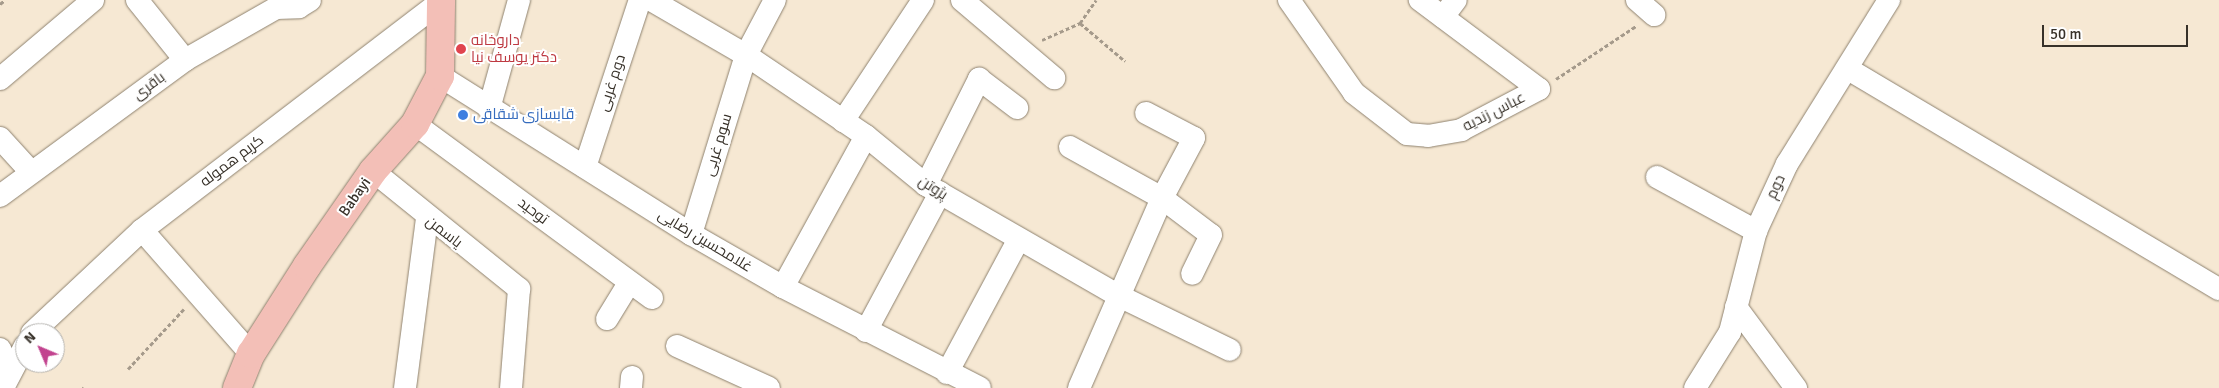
<!DOCTYPE html>
<meta charset="utf-8">
<style>
body{margin:0}
#map{position:relative;width:2219px;height:388px;overflow:hidden;background:#f6e8d3;font-family:Signika,Cairo,sans-serif}
div>[style]{position:absolute}
.path>*{height:3px;margin-top:-1.5px;transform-origin:0;background:repeating-linear-gradient(90deg,#a59a8b 0 4px,transparent 0 6.5px)}
.roads{filter:drop-shadow(0 0 1px #8e826f) drop-shadow(0 0 1px #8e826f)}
.minor>*{height:22px;margin:-11px;padding:0 11px;transform-origin:11px;border-radius:11px;background:#fff}
.major>*{height:28px;margin:-14px;padding:0 14px;transform-origin:14px;border-radius:14px;background:#f3bfb7}
.dots>*{width:14px;height:14px;translate:-50% -50%;box-sizing:border-box;border:2px solid #fff;border-radius:50%}
span{translate:-50% -50%;white-space:nowrap;text-align:center;line-height:1.15;-webkit-text-stroke:4px #fff;paint-order:stroke}
.health-label{font-size:15px;color:#be3a42}
.left{translate:0 -50%;text-align:left}
.street-label{font-size:15px;color:#373129}
.shop-label{font-size:15px;color:#366cbe}
.north{position:absolute;left:15px;top:323px;width:50px;height:50px;box-sizing:border-box;background:#fff;border:1px solid #afada9;border-radius:50%;rotate:315deg;font-size:14px;font-weight:700;line-height:20px;text-align:center;color:#373129}
.north::after{content:'';display:block;margin:auto;width:18px;height:22px;background:#c2438f;clip-path:polygon(50% 0,100% 100%,50% 72%,0 100%)}
.scale{position:absolute;left:2042px;top:25px;width:146px;height:22px;box-sizing:border-box;border:2px solid #373129;border-top:0;padding-left:6px;font-size:15px;line-height:18px;white-space:nowrap;color:#373129;-webkit-text-stroke:4px #fff;paint-order:stroke}
</style>
<div id="map">
<div class="path">
<i style="left:0;top:4px;width:6px;rotate:-39deg"></i>
<i style="left:1080px;top:23px;width:59px;rotate:40.2deg"></i>
<i style="left:1042px;top:40px;width:42px;rotate:-24.1deg"></i>
<i style="left:1080px;top:23px;width:28px;rotate:-55deg"></i>
<i style="left:1556px;top:79px;width:96px;rotate:-33.5deg"></i>
<i style="left:128px;top:369px;width:82px;rotate:-47deg"></i>
<i style="left:83px;top:388px;width:1px;rotate:-45deg"></i>
</div>
<div class="roads">
<div class="minor">
<i style="left:137px;top:0;width:77px;rotate:51.3deg"></i>
<i style="left:651px;top:0;width:110px;rotate:30.1deg"></i>
<i style="left:746px;top:55px;width:145px;rotate:34deg"></i>
<i style="left:866px;top:136px;width:77px;rotate:39.2deg"></i>
<i style="left:926px;top:185px;width:223px;rotate:29.9deg"></i>
<i style="left:1119px;top:296px;width:123px;rotate:25.9deg"></i>
<i style="left:962px;top:0;width:121px;rotate:40.3deg"></i>
<i style="left:1289px;top:0;width:113px;rotate:55deg"></i>
<i style="left:1354px;top:93px;width:67px;rotate:37.7deg"></i>
<i style="left:1407px;top:134px;width:21px;rotate:5deg"></i>
<i style="left:1428px;top:136px;width:34px;rotate:-10deg"></i>
<i style="left:1461px;top:130px;width:88px;rotate:-27.7deg"></i>
<i style="left:1539px;top:89px;width:149px;rotate:-143.2deg"></i>
<i style="left:1637px;top:0;width:23px;rotate:41deg"></i>
<i style="left:1443px;top:17px;width:21px;rotate:-53deg"></i>
<i style="left:1848px;top:69px;width:431px;rotate:30.7deg"></i>
<i style="left:440px;top:76px;width:297px;rotate:32.2deg"></i>
<i style="left:691px;top:234px;width:106px;rotate:29.9deg"></i>
<i style="left:783px;top:287px;width:221px;rotate:27.1deg"></i>
<i style="left:0;top:79px;width:122px;rotate:-40.3deg"></i>
<i style="left:489px;top:109px;width:113px;rotate:-74.6deg"></i>
<i style="left:843px;top:121px;width:145px;rotate:-56.5deg"></i>
<i style="left:415px;top:124px;width:294px;rotate:36.3deg"></i>
<i style="left:0;top:138px;width:46px;rotate:47.6deg"></i>
<i style="left:1070px;top:147px;width:105px;rotate:29deg"></i>
<i style="left:1162px;top:198px;width:61px;rotate:37.1deg"></i>
<i style="left:1211px;top:235px;width:43px;rotate:116deg"></i>
<i style="left:585px;top:167px;width:176px;rotate:-71.8deg"></i>
<i style="left:373px;top:171px;width:188px;rotate:38.9deg"></i>
<i style="left:519px;top:289px;width:99px;rotate:94.6deg"></i>
<i style="left:1657px;top:177px;width:113px;rotate:28.6deg"></i>
<i style="left:926px;top:185px;width:119px;rotate:-63.4deg"></i>
<i style="left:979px;top:79px;width:48px;rotate:37.3deg"></i>
<i style="left:0;top:196px;width:230px;rotate:-36.3deg"></i>
<i style="left:185px;top:60px;width:105px;rotate:-29.7deg"></i>
<i style="left:276px;top:8px;width:23px;rotate:-2deg"></i>
<i style="left:299px;top:7px;width:13px;rotate:-32deg"></i>
<i style="left:142px;top:230px;width:165px;rotate:48.7deg"></i>
<i style="left:691px;top:234px;width:187px;rotate:-72.9deg"></i>
<i style="left:746px;top:55px;width:62px;rotate:-62.2deg"></i>
<i style="left:783px;top:287px;width:172px;rotate:-61.2deg"></i>
<i style="left:1736px;top:307px;width:101px;rotate:53.5deg"></i>
<i style="left:607px;top:319px;width:42px;rotate:-58.6deg"></i>
<i style="left:866px;top:331px;width:157px;rotate:-61.8deg"></i>
<i style="left:32px;top:333px;width:151px;rotate:-43.1deg"></i>
<i style="left:142px;top:230px;width:377px;rotate:-37.4deg"></i>
<i style="left:677px;top:346px;width:101px;rotate:24.5deg"></i>
<i style="left:0;top:349px;width:24px;rotate:66deg"></i>
<i style="left:947px;top:373px;width:152px;rotate:-61.8deg"></i>
<i style="left:3px;top:388px;width:47px;rotate:-62.4deg"></i>
<i style="left:405px;top:388px;width:170px;rotate:-82.6deg"></i>
<i style="left:631px;top:388px;width:11px;rotate:-85deg"></i>
<i style="left:1079px;top:388px;width:207px;rotate:-66.4deg"></i>
<i style="left:1162px;top:198px;width:68px;rotate:-61.9deg"></i>
<i style="left:1194px;top:138px;width:54px;rotate:-152.5deg"></i>
<i style="left:1695px;top:388px;width:66px;rotate:-58deg"></i>
<i style="left:1730px;top:332px;width:104px;rotate:-75.6deg"></i>
<i style="left:1756px;top:231px;width:74px;rotate:-65.2deg"></i>
<i style="left:1787px;top:164px;width:193px;rotate:-58.1deg"></i>
</div>
<div class="major">
<i style="left:237px;top:388px;width:37px;rotate:-68deg"></i>
<i style="left:251px;top:354px;width:104px;rotate:-57.5deg"></i>
<i style="left:307px;top:266px;width:116px;rotate:-55.2deg"></i>
<i style="left:373px;top:171px;width:63px;rotate:-48.2deg"></i>
<i style="left:415px;top:124px;width:54px;rotate:-62.5deg"></i>
<i style="left:440px;top:76px;width:76px;rotate:-89.2deg"></i>
</div>
</div>
<div class="dots">
<i style="left:461px;top:49px;background:#e0444e"></i>
<i style="left:463px;top:115px;background:#3f7fe0"></i>
</div>
<div class="health-label">
<span class="left" style="left:471px;top:49px">داروخانه<br>دکتر یوسف نیا</span>
</div>
<div class="street-label">
<span style="left:612px;top:83px;rotate:-72deg">دوم غربی</span>
<span style="left:149px;top:86px;rotate:-36deg">باقری</span>
<span style="left:1494px;top:112px;rotate:-27deg">عباس زندیه</span>
<span style="left:718px;top:145px;rotate:-73deg">سوم غربی</span>
<span style="left:232px;top:161px;rotate:-37deg">کریم هموله</span>
<span style="left:1776px;top:187px;rotate:-65deg">دوم</span>
<span style="left:933px;top:188px;rotate:33deg">پژوتن</span>
<span style="left:355px;top:197px;rotate:-55deg">Babayi</span>
<span style="left:533px;top:211px;rotate:37deg">توحید</span>
<span style="left:444px;top:232px;rotate:38deg">یاسمن</span>
<span style="left:705px;top:241px;rotate:31deg">غلامحسین رضایی</span>
</div>
<div class="shop-label">
<span class="left" style="left:473px;top:115px">قابسازی شقاقی</span>
</div>
<div class="north">N</div>
<div class="scale">50 m</div>
</div>
